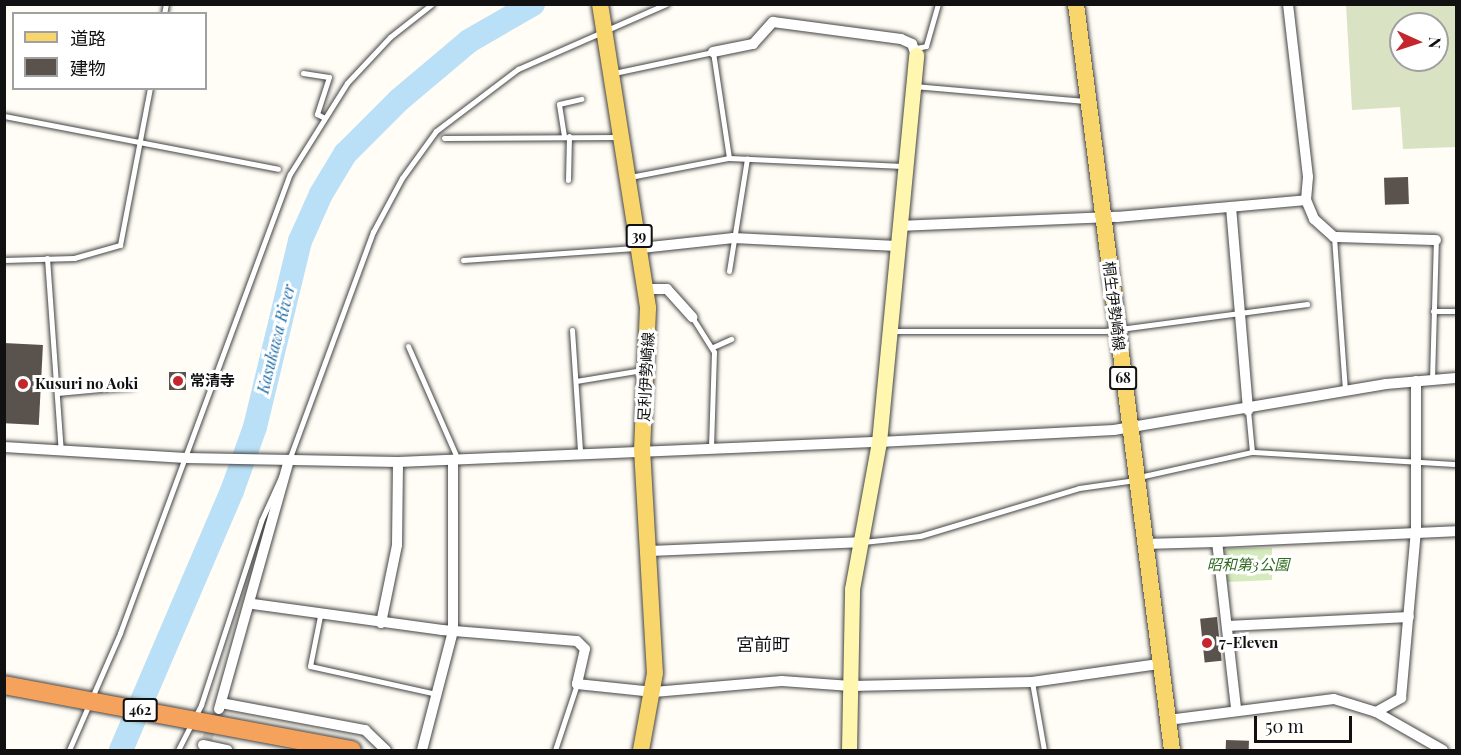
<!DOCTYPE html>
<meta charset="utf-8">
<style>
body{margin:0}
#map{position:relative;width:1461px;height:755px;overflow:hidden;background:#fffdf5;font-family:"Playfair Display","Noto Sans JP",serif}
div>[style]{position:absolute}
.green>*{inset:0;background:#d5ebbd}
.cemetery>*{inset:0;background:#d9e3c4}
.river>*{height:24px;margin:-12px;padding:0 12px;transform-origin:12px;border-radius:12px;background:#b9e0f7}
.building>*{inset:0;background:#5a524d;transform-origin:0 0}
.street-tunnel>*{height:10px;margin-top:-5px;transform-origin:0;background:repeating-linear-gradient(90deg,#dbdad3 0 10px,transparent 0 15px)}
.roads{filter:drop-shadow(0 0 2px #444) drop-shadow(0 0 2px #444)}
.lane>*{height:5px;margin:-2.5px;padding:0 2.5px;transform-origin:2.5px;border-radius:2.5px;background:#fff}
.street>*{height:10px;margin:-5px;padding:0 5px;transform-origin:5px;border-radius:5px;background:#fff}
.secondary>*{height:15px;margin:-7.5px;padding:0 7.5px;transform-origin:7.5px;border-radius:7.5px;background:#fff6b0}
.primary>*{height:16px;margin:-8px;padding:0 8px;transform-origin:8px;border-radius:8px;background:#f9d66b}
.highway>*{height:18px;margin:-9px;padding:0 9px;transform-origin:9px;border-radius:9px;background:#f5a25d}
.dots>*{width:16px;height:16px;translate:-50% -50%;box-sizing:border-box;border:3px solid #fff;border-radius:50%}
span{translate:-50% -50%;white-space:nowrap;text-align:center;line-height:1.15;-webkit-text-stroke:6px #fff;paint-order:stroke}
.shield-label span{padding:2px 4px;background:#fff;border:2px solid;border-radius:4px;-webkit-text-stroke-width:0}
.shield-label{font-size:14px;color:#111;font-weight:700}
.street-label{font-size:15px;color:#111}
.poi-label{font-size:15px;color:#111;font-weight:700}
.left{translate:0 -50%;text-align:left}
.park-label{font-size:15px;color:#2f6b1f;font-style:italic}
.water-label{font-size:16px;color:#1768a6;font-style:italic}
.quarter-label{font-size:18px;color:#111}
.frame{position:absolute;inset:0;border:6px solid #111;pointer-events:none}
.legend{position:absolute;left:12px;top:12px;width:195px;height:78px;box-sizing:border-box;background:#fff;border:2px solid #a0a0a0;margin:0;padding:8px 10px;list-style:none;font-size:18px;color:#111}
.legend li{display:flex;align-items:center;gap:12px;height:30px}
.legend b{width:30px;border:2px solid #a0a0a0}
.north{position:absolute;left:1389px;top:12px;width:60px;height:60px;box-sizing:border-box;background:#fff;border:2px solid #a0a0a0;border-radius:50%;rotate:93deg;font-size:16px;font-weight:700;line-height:24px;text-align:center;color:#111}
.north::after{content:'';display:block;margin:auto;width:21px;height:27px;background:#c4262e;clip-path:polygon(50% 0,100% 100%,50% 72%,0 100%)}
.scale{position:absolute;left:1254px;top:716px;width:98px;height:27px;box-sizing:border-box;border:3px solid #111;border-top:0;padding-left:8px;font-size:18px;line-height:21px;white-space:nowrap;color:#111;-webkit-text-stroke:4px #fff;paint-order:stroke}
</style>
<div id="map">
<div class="green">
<i style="clip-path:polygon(1229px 548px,1272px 548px,1272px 580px,1227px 582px,1224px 552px)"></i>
</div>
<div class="cemetery">
<i style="clip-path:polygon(evenodd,1346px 5px,1456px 5px,1456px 147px,1403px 149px,1400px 107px,1352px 110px,1346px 5px,1401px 24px,1437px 24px,1437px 60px,1401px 60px,1401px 24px)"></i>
</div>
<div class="river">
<i style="left:121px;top:750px;width:282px;rotate:-66.8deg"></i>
<i style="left:232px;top:491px;width:68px;rotate:-70.2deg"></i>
<i style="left:255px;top:427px;width:191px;rotate:-76.4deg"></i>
<i style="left:300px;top:241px;width:51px;rotate:-65.9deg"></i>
<i style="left:321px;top:194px;width:47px;rotate:-59deg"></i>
<i style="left:345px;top:154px;width:76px;rotate:-45deg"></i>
<i style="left:399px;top:100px;width:92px;rotate:-40.1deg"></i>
<i style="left:469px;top:41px;width:74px;rotate:-30deg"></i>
</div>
<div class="building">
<i style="left:1408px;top:177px;width:27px;height:24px;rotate:88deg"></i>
<i style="left:4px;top:343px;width:39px;height:80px;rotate:3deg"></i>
<i style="left:169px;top:372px;width:17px;height:18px"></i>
<i style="left:1217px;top:617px;width:44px;height:17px;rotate:84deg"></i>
<i style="left:1226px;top:740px;width:23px;height:10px;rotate:2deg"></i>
</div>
<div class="street-tunnel">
<i style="left:207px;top:739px;width:32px;rotate:-68deg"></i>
</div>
<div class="roads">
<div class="lane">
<i style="left:164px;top:14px;width:10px;rotate:-79deg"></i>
<i style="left:916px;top:48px;width:10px;rotate:-11deg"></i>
<i style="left:926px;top:46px;width:44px;rotate:-74.1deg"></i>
<i style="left:303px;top:73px;width:26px;rotate:9deg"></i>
<i style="left:329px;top:77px;width:39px;rotate:108deg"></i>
<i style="left:317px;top:114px;width:7px;rotate:27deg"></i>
<i style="left:614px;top:73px;width:101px;rotate:-12deg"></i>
<i style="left:713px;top:52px;width:107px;rotate:81.4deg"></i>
<i style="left:914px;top:86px;width:174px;rotate:5deg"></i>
<i style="left:4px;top:116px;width:279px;rotate:10.9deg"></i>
<i style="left:564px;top:136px;width:32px;rotate:-99deg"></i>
<i style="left:559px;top:104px;width:23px;rotate:-13deg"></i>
<i style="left:444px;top:138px;width:176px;rotate:-0.3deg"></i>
<i style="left:630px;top:177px;width:101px;rotate:-10.9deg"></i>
<i style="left:729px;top:158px;width:174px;rotate:2.6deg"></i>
<i style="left:568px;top:180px;width:44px;rotate:-88.7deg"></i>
<i style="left:1334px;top:237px;width:153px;rotate:85.9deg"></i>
<i style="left:47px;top:258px;width:194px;rotate:85.9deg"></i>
<i style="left:4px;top:260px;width:70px;rotate:-1.6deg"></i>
<i style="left:74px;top:258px;width:48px;rotate:-15.8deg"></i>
<i style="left:120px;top:245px;width:160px;rotate:-79.2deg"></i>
<i style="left:463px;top:260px;width:172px;rotate:-4deg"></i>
<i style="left:729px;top:271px;width:114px;rotate:-80.9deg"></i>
<i style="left:1433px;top:311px;width:23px"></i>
<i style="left:692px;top:317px;width:41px;rotate:57.8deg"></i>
<i style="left:714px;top:352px;width:95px;rotate:91.8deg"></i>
<i style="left:572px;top:330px;width:121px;rotate:86.2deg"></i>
<i style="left:891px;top:331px;width:214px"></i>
<i style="left:1105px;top:331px;width:204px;rotate:-7.6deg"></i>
<i style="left:408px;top:346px;width:124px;rotate:66.3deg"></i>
<i style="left:713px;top:347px;width:20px;rotate:-24deg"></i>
<i style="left:1432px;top:380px;width:139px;rotate:-88.4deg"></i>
<i style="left:576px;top:381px;width:67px;rotate:-9.5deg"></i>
<i style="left:57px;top:393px;width:76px;rotate:-5.3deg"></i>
<i style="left:1248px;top:410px;width:42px;rotate:84.6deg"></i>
<i style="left:289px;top:460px;width:243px;rotate:-69.8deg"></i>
<i style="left:373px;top:232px;width:61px;rotate:-61.8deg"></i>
<i style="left:402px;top:178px;width:58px;rotate:-54.1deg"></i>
<i style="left:436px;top:131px;width:103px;rotate:-37.1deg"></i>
<i style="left:518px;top:69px;width:162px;rotate:-23.7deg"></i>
<i style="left:1139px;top:477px;width:116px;rotate:-12.5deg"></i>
<i style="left:1252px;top:452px;width:204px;rotate:3.4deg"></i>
<i style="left:863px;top:542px;width:57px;rotate:-6deg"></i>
<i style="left:920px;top:536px;width:166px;rotate:-16.8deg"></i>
<i style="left:1079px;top:488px;width:57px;rotate:-8.1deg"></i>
<i style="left:320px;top:616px;width:51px;rotate:101.3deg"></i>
<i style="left:310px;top:666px;width:129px;rotate:12.5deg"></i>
<i style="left:1032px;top:682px;width:69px;rotate:80deg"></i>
<i style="left:69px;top:750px;width:128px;rotate:-66.4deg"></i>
<i style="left:120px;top:633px;width:489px;rotate:-69.7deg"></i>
<i style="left:290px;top:174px;width:107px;rotate:-57.9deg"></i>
<i style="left:347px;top:83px;width:63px;rotate:-46.9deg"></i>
<i style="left:390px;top:37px;width:53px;rotate:-38.2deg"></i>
<i style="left:178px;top:750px;width:51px;rotate:-62.9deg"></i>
<i style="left:201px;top:705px;width:194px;rotate:-71.9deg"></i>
<i style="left:261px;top:521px;width:51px;rotate:-65.5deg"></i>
<i style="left:555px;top:750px;width:70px;rotate:-71.6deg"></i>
</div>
<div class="street">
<i style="left:1288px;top:4px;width:174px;rotate:83.4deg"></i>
<i style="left:1308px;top:177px;width:23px;rotate:95deg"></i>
<i style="left:1306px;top:200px;width:21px;rotate:67deg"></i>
<i style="left:1314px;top:219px;width:27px;rotate:42deg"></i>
<i style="left:1334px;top:237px;width:102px;rotate:1.7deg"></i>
<i style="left:713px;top:52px;width:41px;rotate:-11.3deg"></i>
<i style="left:753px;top:44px;width:30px;rotate:-48deg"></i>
<i style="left:773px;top:22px;width:129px;rotate:7.6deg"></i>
<i style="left:901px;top:39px;width:12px;rotate:24deg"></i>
<i style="left:912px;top:44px;width:12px;rotate:70deg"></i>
<i style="left:1231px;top:207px;width:204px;rotate:85.2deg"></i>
<i style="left:898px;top:226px;width:219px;rotate:-2.4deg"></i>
<i style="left:1117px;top:217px;width:190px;rotate:-5.1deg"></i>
<i style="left:641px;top:248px;width:93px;rotate:-6.2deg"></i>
<i style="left:733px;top:238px;width:164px;rotate:2.8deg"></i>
<i style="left:647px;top:289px;width:20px"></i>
<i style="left:667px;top:289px;width:38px;rotate:48deg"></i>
<i style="left:4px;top:447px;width:182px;rotate:3.5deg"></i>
<i style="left:186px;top:458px;width:212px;rotate:1.1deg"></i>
<i style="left:398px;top:462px;width:481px;rotate:-2.4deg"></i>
<i style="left:879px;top:442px;width:235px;rotate:-2.9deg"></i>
<i style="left:1114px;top:430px;width:276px;rotate:-9.6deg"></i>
<i style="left:1386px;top:384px;width:70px;rotate:-4.9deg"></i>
<i style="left:1143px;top:544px;width:74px;rotate:-1.5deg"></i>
<i style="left:649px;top:551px;width:211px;rotate:-2.4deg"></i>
<i style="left:253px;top:604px;width:191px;rotate:7.8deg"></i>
<i style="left:442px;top:630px;width:135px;rotate:4.7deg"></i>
<i style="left:577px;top:641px;width:11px;rotate:45deg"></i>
<i style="left:585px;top:649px;width:36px;rotate:103deg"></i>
<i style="left:577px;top:684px;width:77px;rotate:5.9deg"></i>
<i style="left:654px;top:692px;width:128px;rotate:-4.9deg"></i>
<i style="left:782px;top:681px;width:69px;rotate:4.1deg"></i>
<i style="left:851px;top:686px;width:181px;rotate:-1.3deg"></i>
<i style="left:1032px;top:682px;width:128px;rotate:-8.1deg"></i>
<i style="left:381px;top:623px;width:80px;rotate:-78.4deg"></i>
<i style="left:397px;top:545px;width:83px;rotate:-89.3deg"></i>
<i style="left:1227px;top:626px;width:182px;rotate:-2.8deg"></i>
<i style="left:221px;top:703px;width:147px;rotate:10.6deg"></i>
<i style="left:365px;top:730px;width:29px;rotate:44deg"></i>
<i style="left:1236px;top:708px;width:167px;rotate:-96.5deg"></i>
<i style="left:1217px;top:542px;width:239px;rotate:-2.6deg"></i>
<i style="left:219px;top:709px;width:259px;rotate:-74.3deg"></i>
<i style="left:1376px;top:712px;width:29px;rotate:-29deg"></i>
<i style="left:1401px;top:698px;width:168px;rotate:-84.9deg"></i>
<i style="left:1416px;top:531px;width:150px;rotate:-90deg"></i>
<i style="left:1168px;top:720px;width:167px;rotate:-7.2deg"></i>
<i style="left:1334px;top:699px;width:44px;rotate:17.2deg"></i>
<i style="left:1376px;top:712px;width:77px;rotate:29.6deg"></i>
<i style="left:203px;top:745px;width:25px;rotate:12deg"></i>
<i style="left:422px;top:750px;width:123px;rotate:-75.4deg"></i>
<i style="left:453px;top:631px;width:171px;rotate:-90deg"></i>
</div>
<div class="secondary">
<i style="left:849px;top:750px;width:161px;rotate:-88.9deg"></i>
<i style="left:852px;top:589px;width:149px;rotate:-79.6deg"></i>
<i style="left:879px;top:442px;width:389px;rotate:-84.5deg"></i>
</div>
<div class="primary">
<i style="left:600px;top:4px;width:308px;rotate:81deg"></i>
<i style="left:648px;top:308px;width:141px;rotate:92.4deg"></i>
<i style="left:642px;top:449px;width:224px;rotate:86.7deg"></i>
<i style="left:655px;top:673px;width:78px;rotate:100.3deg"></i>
<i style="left:1076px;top:4px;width:752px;rotate:82.67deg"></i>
</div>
<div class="highway">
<i style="left:4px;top:685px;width:354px;rotate:10.6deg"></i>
</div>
</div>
<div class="dots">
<i style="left:178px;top:381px;background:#c4262e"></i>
<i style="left:23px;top:384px;background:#c4262e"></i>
<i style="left:1207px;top:643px;background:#c4262e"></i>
</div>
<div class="shield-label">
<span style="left:639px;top:236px">39</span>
<span style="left:1123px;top:378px">68</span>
<span style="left:140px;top:710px">462</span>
</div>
<div class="street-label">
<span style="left:1114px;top:306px;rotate:83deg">桐生伊勢崎線</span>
<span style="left:646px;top:377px;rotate:-87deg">足利伊勢崎線</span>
</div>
<div class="poi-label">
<span class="left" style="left:190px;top:381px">常清寺</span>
<span class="left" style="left:35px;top:384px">Kusuri no Aoki</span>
<span class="left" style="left:1219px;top:643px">7-Eleven</span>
</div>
<div class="park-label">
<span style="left:1248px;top:565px">昭和第3公園</span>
</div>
<div class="water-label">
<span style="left:276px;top:339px;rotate:-76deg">Kasukawa River</span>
</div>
<div class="quarter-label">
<span style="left:763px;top:644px">宮前町</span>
</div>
<div class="frame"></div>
<ul class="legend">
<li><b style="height:8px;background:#f9d66b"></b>道路</li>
<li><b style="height:16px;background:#5a524d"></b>建物</li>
</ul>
<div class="north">N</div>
<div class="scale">50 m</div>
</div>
